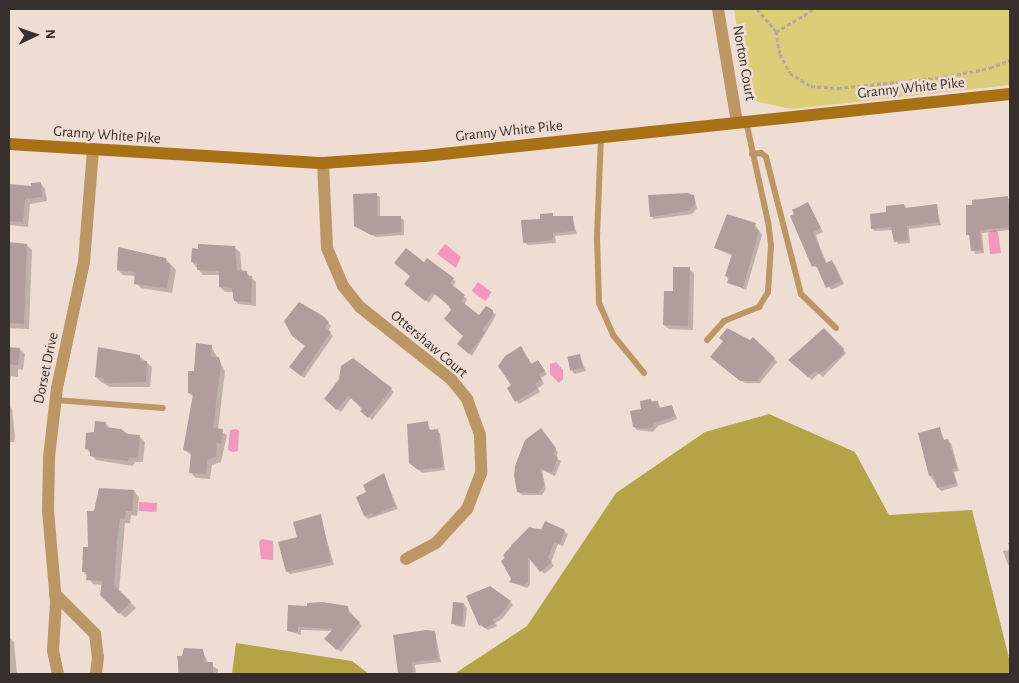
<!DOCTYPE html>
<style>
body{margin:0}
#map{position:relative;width:1019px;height:683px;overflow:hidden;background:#efddd4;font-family:"Alegreya Sans",sans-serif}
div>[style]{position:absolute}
.green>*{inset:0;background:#dccd78}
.forest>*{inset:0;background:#b4a447}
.water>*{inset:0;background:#f198bc;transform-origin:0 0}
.shadow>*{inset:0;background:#0003}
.building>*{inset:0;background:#b29d9d;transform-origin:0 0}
.path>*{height:2.5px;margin-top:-1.25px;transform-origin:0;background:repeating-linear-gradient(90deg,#b6a7a0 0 4px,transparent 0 6.5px)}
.lane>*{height:6px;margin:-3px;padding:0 3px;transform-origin:3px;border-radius:3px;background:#bc9766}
.street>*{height:12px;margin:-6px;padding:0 6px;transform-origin:6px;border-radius:6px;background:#bc9766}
.secondary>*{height:12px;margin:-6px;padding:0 6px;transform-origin:6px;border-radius:6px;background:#a87116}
span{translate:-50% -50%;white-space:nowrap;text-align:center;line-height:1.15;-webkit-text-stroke:5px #efddd4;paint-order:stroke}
.street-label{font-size:15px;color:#362f2c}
.frame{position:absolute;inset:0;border:10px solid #362f2c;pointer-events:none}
.north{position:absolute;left:10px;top:10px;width:50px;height:50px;-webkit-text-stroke:4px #efddd4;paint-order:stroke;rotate:87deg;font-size:14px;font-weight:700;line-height:20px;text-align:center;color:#362f2c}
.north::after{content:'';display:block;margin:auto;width:18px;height:22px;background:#362f2c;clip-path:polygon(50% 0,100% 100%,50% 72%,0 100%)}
</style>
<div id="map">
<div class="green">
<i style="clip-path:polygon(734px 9px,1010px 9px,1010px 85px,791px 109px,759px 102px,747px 95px)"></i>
</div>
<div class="forest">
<i style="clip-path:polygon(769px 414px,855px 452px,889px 515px,972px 510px,1010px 662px,1010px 674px,454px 674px,527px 626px,616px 493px,705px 432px)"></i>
<i style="clip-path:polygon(236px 643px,352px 661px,369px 674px,232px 674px)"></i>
</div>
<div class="water">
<i style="clip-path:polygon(995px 230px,998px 232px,1001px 253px,990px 254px,988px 233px)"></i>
<i style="clip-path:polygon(445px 244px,461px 257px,456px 268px,437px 254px)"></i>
<i style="left:478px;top:282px;width:17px;height:11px;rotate:36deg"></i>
<i style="clip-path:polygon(556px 362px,563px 370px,563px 379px,559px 383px,550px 374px,550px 364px)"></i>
<i style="clip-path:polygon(236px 429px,239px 431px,238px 451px,233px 452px,228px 450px,230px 430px)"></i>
<i style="left:139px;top:502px;width:18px;height:9px;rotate:3deg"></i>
<i style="clip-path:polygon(262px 539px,273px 541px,273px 560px,261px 559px,259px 542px)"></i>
</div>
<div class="shadow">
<i style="clip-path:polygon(40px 183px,45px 189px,47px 201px,30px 204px,28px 227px,9px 225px,9px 185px,32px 187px)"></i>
<i style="clip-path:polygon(376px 194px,380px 197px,380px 218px,400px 217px,404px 220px,404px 235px,376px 237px,355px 226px)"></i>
<i style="clip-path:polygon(694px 196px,697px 208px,692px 214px,654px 219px,651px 216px)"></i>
<i style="clip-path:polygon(1010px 199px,1010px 230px,982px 233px,984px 253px,975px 254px,966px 219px,969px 219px,973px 201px)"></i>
<i style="clip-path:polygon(808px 203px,823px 232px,816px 235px,820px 247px,827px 264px,832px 262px,835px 265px,844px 284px,831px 290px,819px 268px,813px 266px)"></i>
<i style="clip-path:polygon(904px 205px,907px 208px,936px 205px,941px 225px,909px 229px,910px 243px,898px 244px,893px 230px,875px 231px,872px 228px,887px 213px)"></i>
<i style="clip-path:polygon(572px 217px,577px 234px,555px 236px,556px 243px,528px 245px,524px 242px)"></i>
<i style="clip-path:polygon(755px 225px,762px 235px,746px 290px,729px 282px,726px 275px,733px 256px,715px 248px)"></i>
<i style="clip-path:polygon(9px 244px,27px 245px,32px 250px,29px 329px,9px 328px)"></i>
<i style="clip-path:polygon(234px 247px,240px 252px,242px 272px,246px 272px,256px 282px,256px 306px,238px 304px,233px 298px,233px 292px,225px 292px,220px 287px,220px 275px,203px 275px,192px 262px)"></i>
<i style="clip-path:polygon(120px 248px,166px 259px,176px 270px,172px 293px,141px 288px,136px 283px,136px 276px,123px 275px,118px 270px)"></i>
<i style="clip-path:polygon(424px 264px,453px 279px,456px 282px,452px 287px,467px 299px,464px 305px,479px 317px,492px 311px,496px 315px,472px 356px,462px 347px,464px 336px,450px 305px,435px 294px,429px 303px,409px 287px)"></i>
<i style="clip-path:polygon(689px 269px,694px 273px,693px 330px,669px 329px,664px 325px)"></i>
<i style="clip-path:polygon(322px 317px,331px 326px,328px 331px,333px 336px,304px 378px,294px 370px)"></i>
<i style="clip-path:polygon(824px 329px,846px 353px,823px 377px,819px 373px,812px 380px,793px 363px)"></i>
<i style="clip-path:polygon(724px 341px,774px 359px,777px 362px,760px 383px,745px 383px,715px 360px)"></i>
<i style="clip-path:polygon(211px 346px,225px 371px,218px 430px,227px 435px,221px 462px,212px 465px,210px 479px,196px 478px,190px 472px,192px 455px,184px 450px,194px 397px,189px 393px,195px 373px)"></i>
<i style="clip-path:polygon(521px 348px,532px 365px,538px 361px,547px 374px,541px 378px,544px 384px,538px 388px,540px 392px,519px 404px,508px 388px,513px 386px,501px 362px)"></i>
<i style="clip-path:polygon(9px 349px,20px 349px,25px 354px,23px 370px,18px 369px,18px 377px,11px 376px,10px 380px)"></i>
<i style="clip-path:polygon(99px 349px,139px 356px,152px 367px,150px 387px,110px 387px,101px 382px,96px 377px)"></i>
<i style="clip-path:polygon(579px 355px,586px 371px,575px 374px,572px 371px)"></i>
<i style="clip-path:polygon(391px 389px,394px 392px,372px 420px,351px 398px,341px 412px,325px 399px)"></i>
<i style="clip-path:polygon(650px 400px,657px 402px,661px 408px,672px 406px,677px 419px,658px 426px,653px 432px,637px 430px,634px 427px)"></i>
<i style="clip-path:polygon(9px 406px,12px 409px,15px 437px,14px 442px,10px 442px,9px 460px)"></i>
<i style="clip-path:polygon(105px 423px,111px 429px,140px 437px,145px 442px,143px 462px,135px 462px,133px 466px,96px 460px,91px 455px,87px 449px)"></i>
<i style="clip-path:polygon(427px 423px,431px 431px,440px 433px,445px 470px,422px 473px,411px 462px)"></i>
<i style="clip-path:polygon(939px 428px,945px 441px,951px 443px,959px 471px,954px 472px,958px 486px,941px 491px,930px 476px,920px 434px)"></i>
<i style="clip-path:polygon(544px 433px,558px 452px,556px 458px,561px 461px,555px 476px,542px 470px,546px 489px,542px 495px,522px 495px,518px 492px)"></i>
<i style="clip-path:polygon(384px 475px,398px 509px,368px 519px,365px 516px,368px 493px)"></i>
<i style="clip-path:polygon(134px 491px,139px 497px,137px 516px,131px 515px,130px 523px,125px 523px,119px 591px,136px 608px,125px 618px,102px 594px,103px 585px,93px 584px,83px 571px,95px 513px)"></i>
<i style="clip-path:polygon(320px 516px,334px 565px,290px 574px,287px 571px)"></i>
<i style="clip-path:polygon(529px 528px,564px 531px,568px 534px,563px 546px,558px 544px,551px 562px,554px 566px,544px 574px,530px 558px,530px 585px,527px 588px,510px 582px,513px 579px,502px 561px,512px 549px,511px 545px)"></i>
<i style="clip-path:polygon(1008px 543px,1010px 543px,1010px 565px,1008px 565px,1003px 551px,1010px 550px)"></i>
<i style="clip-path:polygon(510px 602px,513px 605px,502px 619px,495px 623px,497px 626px,488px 630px,480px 625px)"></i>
<i style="clip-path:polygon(464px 604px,467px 608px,465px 627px,456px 626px,453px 623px)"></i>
<i style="clip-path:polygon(347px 608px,362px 626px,341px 652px,329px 642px,333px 631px,301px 630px,301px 635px,288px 631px)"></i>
<i style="clip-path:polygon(435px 632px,441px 662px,415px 665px,416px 674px,400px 674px)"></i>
<i style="clip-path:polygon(9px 637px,14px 642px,17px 674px,9px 674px)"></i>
<i style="clip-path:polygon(202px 650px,209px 664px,218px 669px,218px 674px,178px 674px,178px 657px)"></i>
</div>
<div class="building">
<i style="clip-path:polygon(41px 182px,42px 197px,25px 199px,23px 222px,9px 221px,9px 184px,31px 186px,31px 183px)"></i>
<i style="clip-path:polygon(377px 193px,377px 216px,401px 216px,401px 232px,371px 235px,354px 226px,353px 194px)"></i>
<i style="clip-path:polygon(687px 193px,694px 195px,695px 204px,688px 211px,650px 217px,648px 195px)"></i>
<i style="clip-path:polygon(1008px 196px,1010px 227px,980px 230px,982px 250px,971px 251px,969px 235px,966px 235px,966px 205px,972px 205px,972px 200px)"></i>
<i style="clip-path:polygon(808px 202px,821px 228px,813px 232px,817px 243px,826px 263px,832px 260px,841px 281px,826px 288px,816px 265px,812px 267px,790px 216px,794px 214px,792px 210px)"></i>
<i style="clip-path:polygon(904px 204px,905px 208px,937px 204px,939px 222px,907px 226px,908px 240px,894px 242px,891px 227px,871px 229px,870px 214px,886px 212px,886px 206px)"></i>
<i style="clip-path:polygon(553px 213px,553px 216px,573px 216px,574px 231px,553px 233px,553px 240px,523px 243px,521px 220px,540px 219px,540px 214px)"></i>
<i style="clip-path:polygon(727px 214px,756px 223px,754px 229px,759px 230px,743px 288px,727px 283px,729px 277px,725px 276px,732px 254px,714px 248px)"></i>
<i style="clip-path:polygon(9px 242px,27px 244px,24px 324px,9px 323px)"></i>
<i style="clip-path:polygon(198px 244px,235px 246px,237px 270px,247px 271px,247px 276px,252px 276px,251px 302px,234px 301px,232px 288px,219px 287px,219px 271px,197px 270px,197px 262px,191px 262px,192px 248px,198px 249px)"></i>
<i style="clip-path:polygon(118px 247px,166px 258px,166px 263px,171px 264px,167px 288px,134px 284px,135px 272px,117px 270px)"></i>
<i style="clip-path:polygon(406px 248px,424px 262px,427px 258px,454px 278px,450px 283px,465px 295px,461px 301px,479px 315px,486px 306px,493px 310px,493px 315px,482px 330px,485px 332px,469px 354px,457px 344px,463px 336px,444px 319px,451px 310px,448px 305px,432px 292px,425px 301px,404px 284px,410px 276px,394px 263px)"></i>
<i style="clip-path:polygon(673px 267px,690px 267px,688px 326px,663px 325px,664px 291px,673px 291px)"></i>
<i style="clip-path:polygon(299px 302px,323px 316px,329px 322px,325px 327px,331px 332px,301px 376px,289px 367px,305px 346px,292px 336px,284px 321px)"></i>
<i style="clip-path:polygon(727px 328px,750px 340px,753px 337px,775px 358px,757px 381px,740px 381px,710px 357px,723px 341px,719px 338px)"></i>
<i style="clip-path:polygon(824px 328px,844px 349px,843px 354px,819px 374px,815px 371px,808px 377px,788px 360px)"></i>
<i style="clip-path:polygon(196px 343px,212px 345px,211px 357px,219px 357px,221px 365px,213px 428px,223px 429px,221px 444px,217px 443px,216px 457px,207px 460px,206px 474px,189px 473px,191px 452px,183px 450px,193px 394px,188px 393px,188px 371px,194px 371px)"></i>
<i style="clip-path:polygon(521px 346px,531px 364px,538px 360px,545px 371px,539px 374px,542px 380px,535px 384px,538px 388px,515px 402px,507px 388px,511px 385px,498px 366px,505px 356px)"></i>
<i style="clip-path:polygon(9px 347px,20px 348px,18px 365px,9px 364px)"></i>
<i style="clip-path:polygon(98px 347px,140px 355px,140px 360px,147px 361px,146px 382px,110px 383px,104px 382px,104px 378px,95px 377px)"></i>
<i style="left:580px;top:354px;width:14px;height:13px;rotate:78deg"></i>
<i style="clip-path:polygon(353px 358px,392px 388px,368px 418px,360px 411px,363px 408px,348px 396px,337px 410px,324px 399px,339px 379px,341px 366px)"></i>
<i style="clip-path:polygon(651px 399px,651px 402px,658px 401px,659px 408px,672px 405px,675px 416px,655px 423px,650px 429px,633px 427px,630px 411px,641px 409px,640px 401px)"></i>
<i style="clip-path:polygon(95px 421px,106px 422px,105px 427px,121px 429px,127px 434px,140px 435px,138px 458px,130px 457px,128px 461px,90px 456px,90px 450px,85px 449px,86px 433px,94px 432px)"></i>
<i style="clip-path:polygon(428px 421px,429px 430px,438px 429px,443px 467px,418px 470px,409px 463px,407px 424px)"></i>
<i style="clip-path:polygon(940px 427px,943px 440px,948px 439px,957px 468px,952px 469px,956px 483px,937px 488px,933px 475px,929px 476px,918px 433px)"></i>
<i style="clip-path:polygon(541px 428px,556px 448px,553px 455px,558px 457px,552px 473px,540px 468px,544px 485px,539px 493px,517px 492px,514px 476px,515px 466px,525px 440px)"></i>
<i style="clip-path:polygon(384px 473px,395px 506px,373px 516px,372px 513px,364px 516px,356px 497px,366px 492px,363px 485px)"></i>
<i style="clip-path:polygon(99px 488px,134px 490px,132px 511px,126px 511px,125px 519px,120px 518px,117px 540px,114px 585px,131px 602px,119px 614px,100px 595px,102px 581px,86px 580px,87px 572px,82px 572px,83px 547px,88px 547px,87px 511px,94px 511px)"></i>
<i style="clip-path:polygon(321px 514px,331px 562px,286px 572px,278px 542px,297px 537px,293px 522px)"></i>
<i style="clip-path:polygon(545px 521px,565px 530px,560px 544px,554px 542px,548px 558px,552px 562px,540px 572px,528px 557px,528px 582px,524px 585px,509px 582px,511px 579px,501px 561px,505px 558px,503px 555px,529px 527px,541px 530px)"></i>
<i style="clip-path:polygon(490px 586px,511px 601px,499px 616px,493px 619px,494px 623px,484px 628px,482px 624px,479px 626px,466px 596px)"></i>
<i style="clip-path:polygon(322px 602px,348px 606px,349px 613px,360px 622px,337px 650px,324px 639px,333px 629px,298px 627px,298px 632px,287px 631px,288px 605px,307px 606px,307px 603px)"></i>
<i style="left:453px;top:602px;width:11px;height:22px;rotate:5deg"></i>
<i style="clip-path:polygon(426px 630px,435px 631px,438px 659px,412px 662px,413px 672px,398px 674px,393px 635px)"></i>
<i style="clip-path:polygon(184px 648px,203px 649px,205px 662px,213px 662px,213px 674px,180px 674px,177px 656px,182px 656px)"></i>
</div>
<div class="path">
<i style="left:757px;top:9px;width:29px;rotate:49deg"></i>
<i style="left:776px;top:31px;width:23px;rotate:80deg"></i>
<i style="left:780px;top:54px;width:21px;rotate:62deg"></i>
<i style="left:790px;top:73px;width:25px;rotate:32deg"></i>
<i style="left:811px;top:86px;width:27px;rotate:4deg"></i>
<i style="left:838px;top:88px;width:107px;rotate:-5.9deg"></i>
<i style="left:944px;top:77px;width:47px;rotate:-11.1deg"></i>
<i style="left:990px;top:68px;width:22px;rotate:-22deg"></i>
<i style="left:776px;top:32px;width:44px;rotate:-31.2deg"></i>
</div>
<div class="lane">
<i style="left:601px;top:137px;width:101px;rotate:92.3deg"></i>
<i style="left:597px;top:238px;width:65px;rotate:88.2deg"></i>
<i style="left:599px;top:303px;width:35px;rotate:66deg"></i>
<i style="left:613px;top:335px;width:49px;rotate:50.8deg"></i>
<i style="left:752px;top:154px;width:9px;rotate:-6deg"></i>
<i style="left:761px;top:153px;width:6px;rotate:39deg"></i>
<i style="left:766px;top:157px;width:141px;rotate:75.7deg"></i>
<i style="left:801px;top:294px;width:49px;rotate:44.2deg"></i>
<i style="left:707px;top:340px;width:25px;rotate:-48deg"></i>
<i style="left:724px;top:321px;width:38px;rotate:-22deg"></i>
<i style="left:759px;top:307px;width:17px;rotate:-59deg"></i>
<i style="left:768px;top:292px;width:47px;rotate:-86.3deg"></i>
<i style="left:771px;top:245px;width:23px;rotate:-97deg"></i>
<i style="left:768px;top:222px;width:103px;rotate:-102.3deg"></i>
<i style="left:55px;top:400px;width:108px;rotate:4.2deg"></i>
</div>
<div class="street">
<i style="left:718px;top:9px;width:115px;rotate:80.5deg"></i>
<i style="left:323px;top:163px;width:85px;rotate:87.3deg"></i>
<i style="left:327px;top:248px;width:41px;rotate:67.2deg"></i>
<i style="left:343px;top:286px;width:27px;rotate:51deg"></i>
<i style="left:360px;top:307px;width:116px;rotate:38.4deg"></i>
<i style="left:451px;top:379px;width:26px;rotate:51deg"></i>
<i style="left:467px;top:399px;width:38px;rotate:70deg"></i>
<i style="left:480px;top:435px;width:38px;rotate:88deg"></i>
<i style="left:481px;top:473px;width:39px;rotate:111deg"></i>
<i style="left:467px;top:509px;width:46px;rotate:132.4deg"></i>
<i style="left:436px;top:543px;width:34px;rotate:152deg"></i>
<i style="left:55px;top:594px;width:57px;rotate:45deg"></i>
<i style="left:95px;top:634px;width:23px;rotate:83deg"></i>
<i style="left:98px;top:657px;width:17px;rotate:97deg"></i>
<i style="left:58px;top:674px;width:25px;rotate:-102deg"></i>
<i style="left:53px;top:650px;width:48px;rotate:-86.4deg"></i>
<i style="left:56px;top:602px;width:91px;rotate:-95deg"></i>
<i style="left:48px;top:511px;width:54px;rotate:-88.9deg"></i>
<i style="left:49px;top:457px;width:69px;rotate:-83.4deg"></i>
<i style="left:57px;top:388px;width:129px;rotate:-77.9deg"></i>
<i style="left:84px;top:262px;width:111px;rotate:-85.4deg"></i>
</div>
<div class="secondary">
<i style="left:9px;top:144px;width:315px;rotate:3.5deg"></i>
<i style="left:323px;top:163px;width:101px;rotate:-4deg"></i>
<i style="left:424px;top:156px;width:589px;rotate:-6.04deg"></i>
</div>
<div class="street-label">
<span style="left:744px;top:63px;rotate:80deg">Norton Court</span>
<span style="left:911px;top:88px;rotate:-6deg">Granny White Pike</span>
<span style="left:509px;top:131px;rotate:-6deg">Granny White Pike</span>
<span style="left:107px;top:135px;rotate:4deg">Granny White Pike</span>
<span style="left:429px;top:344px;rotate:40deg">Ottershaw Court</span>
<span style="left:46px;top:368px;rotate:-78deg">Dorset Drive</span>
</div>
<div class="frame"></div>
<div class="north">N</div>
</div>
